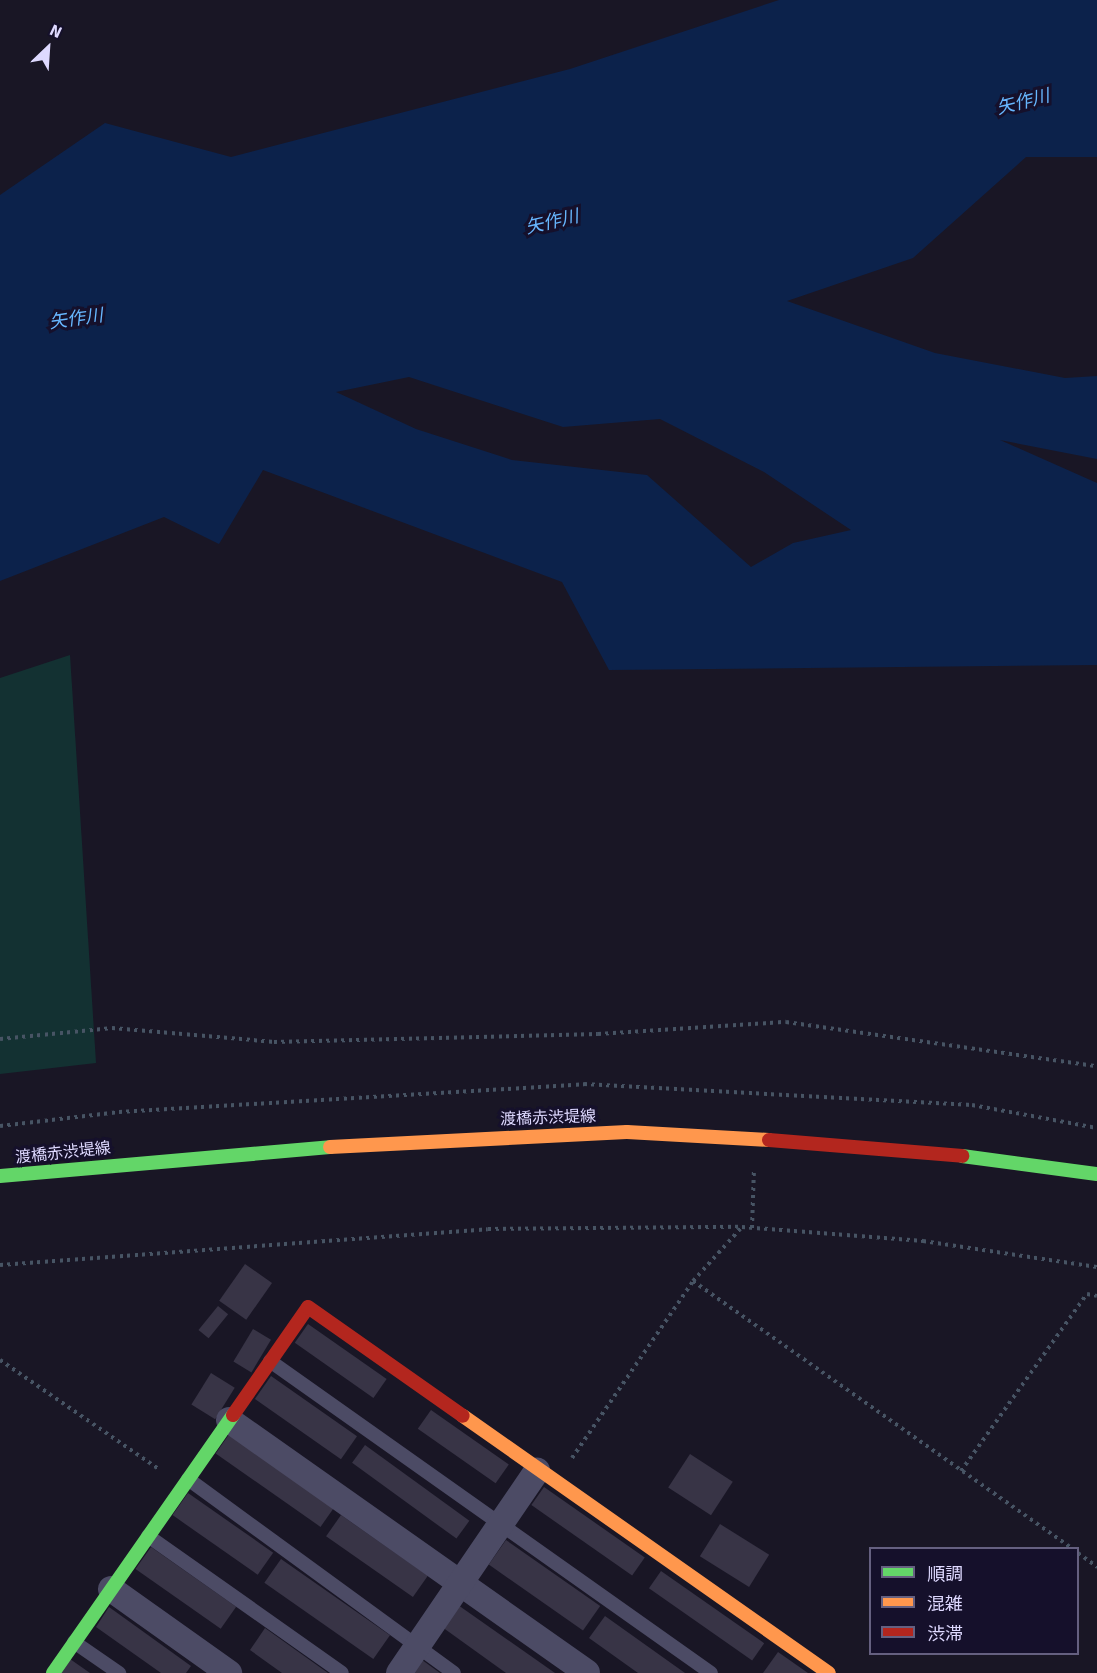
<!DOCTYPE html>
<meta charset="utf-8">
<style>
body{margin:0}
#map{position:relative;width:1097px;height:1673px;overflow:hidden;background:#191625;font-family:Signika,"Noto Sans JP",sans-serif}
div>[style]{position:absolute}
.green>*{inset:0;background:#133132}
.water>*{inset:0;background:#0c224b}
.building>*{inset:0;background:#383446;transform-origin:0 0}
.path>*{height:4px;margin-top:-2px;transform-origin:0;background:repeating-linear-gradient(90deg,#475464 0 3px,transparent 0 7.5px)}
.lane>*{height:14px;margin:-7px;padding:0 7px;transform-origin:7px;border-radius:7px;background:#4c4b65}
.street>*{height:26px;margin:-13px;padding:0 13px;transform-origin:13px;border-radius:13px;background:#4c4b65}
.fast>*{height:14px;margin:-7px;padding:0 7px;transform-origin:7px;border-radius:7px;background:#63d668}
.slow>*{height:14px;margin:-7px;padding:0 7px;transform-origin:7px;border-radius:7px;background:#ff974d}
.jam>*{height:14px;margin:-7px;padding:0 7px;transform-origin:7px;border-radius:7px;background:#b3261e}
span{translate:-50% -50%;white-space:nowrap;text-align:center;line-height:1.15;-webkit-text-stroke:6px #15102b;paint-order:stroke}
.street-label{font-size:16px;color:#ded9ff}
.water-label{font-size:18px;color:#67b7ff;font-style:italic}
.legend{position:absolute;left:869px;top:1547px;width:210px;height:108px;box-sizing:border-box;background:#15102b;border:2px solid #656080;margin:0;padding:8px 10px;list-style:none;font-size:18px;color:#ded9ff}
.legend li{display:flex;align-items:center;gap:12px;height:30px}
.legend b{width:30px;border:2px solid #656080}
.north{position:absolute;left:18px;top:18px;width:60px;height:60px;-webkit-text-stroke:4px #15102b;paint-order:stroke;rotate:25deg;font-size:16px;font-weight:700;line-height:24px;text-align:center;color:#ded9ff}
.north::after{content:'';display:block;margin:auto;width:21px;height:27px;background:#ded9ff;clip-path:polygon(50% 0,100% 100%,50% 72%,0 100%)}
</style>
<div id="map">
<div class="green">
<i style="clip-path:polygon(70px 655px,96px 1063px,0 1074px,0 678px)"></i>
</div>
<div class="water">
<i style="clip-path:polygon(evenodd,779px 0,1097px 0,1097px 157px,1026px 157px,913px 258px,787px 301px,935px 353px,1065px 378px,1097px 376px,1097px 459px,1000px 440px,1097px 483px,1097px 665px,609px 670px,562px 582px,263px 470px,219px 544px,164px 517px,0 581px,0 195px,105px 123px,231px 157px,570px 69px,779px 0,409px 377px,563px 427px,660px 419px,764px 472px,851px 530px,793px 543px,751px 567px,647px 475px,512px 460px,416px 429px,336px 392px,409px 377px)"></i>
</div>
<div class="building">
<i style="left:245px;top:1264px;width:33px;height:45px;rotate:35deg"></i>
<i style="left:218px;top:1306px;width:13px;height:31px;rotate:39deg"></i>
<i style="left:308px;top:1324px;width:96px;height:23px;rotate:35deg"></i>
<i style="left:253px;top:1329px;width:21px;height:38px;rotate:31deg"></i>
<i style="left:211px;top:1373px;width:28px;height:37px;rotate:32deg"></i>
<i style="left:271px;top:1376px;width:105px;height:28px;rotate:35deg"></i>
<i style="left:431px;top:1410px;width:95px;height:23px;rotate:35deg"></i>
<i style="left:230px;top:1433px;width:128px;height:25px;rotate:35deg"></i>
<i style="left:365px;top:1445px;width:129px;height:22px;rotate:36deg"></i>
<i style="left:690px;top:1454px;width:51px;height:40px;rotate:33deg"></i>
<i style="left:544px;top:1487px;width:123px;height:22px;rotate:35deg"></i>
<i style="left:188px;top:1493px;width:104px;height:27px;rotate:35deg"></i>
<i style="left:341px;top:1515px;width:106px;height:26px;rotate:35deg"></i>
<i style="left:720px;top:1524px;width:58px;height:38px;rotate:32deg"></i>
<i style="left:506px;top:1540px;width:115px;height:30px;rotate:35deg"></i>
<i style="left:151px;top:1547px;width:104px;height:27px;rotate:35deg"></i>
<i style="left:281px;top:1559px;width:133px;height:29px;rotate:35deg"></i>
<i style="left:661px;top:1571px;width:126px;height:21px;rotate:35deg"></i>
<i style="clip-path:polygon(458px 1605px,555px 1673px,506px 1673px,442px 1627px)"></i>
<i style="clip-path:polygon(109px 1607px,191px 1666px,186px 1673px,161px 1673px,96px 1627px)"></i>
<i style="clip-path:polygon(605px 1616px,685px 1673px,638px 1673px,589px 1638px)"></i>
<i style="clip-path:polygon(265px 1628px,328px 1673px,282px 1673px,250px 1650px)"></i>
<i style="clip-path:polygon(778px 1652px,808px 1673px,763px 1673px)"></i>
<i style="clip-path:polygon(418px 1657px,440px 1673px,407px 1673px)"></i>
<i style="clip-path:polygon(70px 1659px,90px 1673px,60px 1673px)"></i>
</div>
<div class="path">
<i style="left:0;top:1039px;width:113px;rotate:-5.6deg"></i>
<i style="left:112px;top:1028px;width:163px;rotate:4.9deg"></i>
<i style="left:274px;top:1042px;width:324px;rotate:-1.4deg"></i>
<i style="left:598px;top:1034px;width:188px;rotate:-3.7deg"></i>
<i style="left:786px;top:1022px;width:314px;rotate:8.1deg"></i>
<i style="left:0;top:1126px;width:120px;rotate:-6.7deg"></i>
<i style="left:119px;top:1112px;width:466px;rotate:-3.4deg"></i>
<i style="left:584px;top:1084px;width:389px;rotate:3.1deg"></i>
<i style="left:972px;top:1105px;width:127px;rotate:10.4deg"></i>
<i style="left:752px;top:1228px;width:59px;rotate:-88.1deg"></i>
<i style="left:0;top:1265px;width:489px;rotate:-4.2deg"></i>
<i style="left:488px;top:1229px;width:254px;rotate:-0.5deg"></i>
<i style="left:742px;top:1227px;width:182px;rotate:4.4deg"></i>
<i style="left:923px;top:1241px;width:176px;rotate:8.5deg"></i>
<i style="left:693px;top:1281px;width:463px;rotate:35.2deg"></i>
<i style="left:0;top:1360px;width:194px;rotate:34.5deg"></i>
<i style="left:572px;top:1458px;width:214px;rotate:-55.6deg"></i>
<i style="left:693px;top:1281px;width:72px;rotate:-47.8deg"></i>
<i style="left:961px;top:1471px;width:217px;rotate:-54.6deg"></i>
<i style="left:1087px;top:1294px;width:10px;rotate:11deg"></i>
<i style="left:1078px;top:1553px;width:24px;rotate:36deg"></i>
</div>
<div class="lane">
<i style="left:270px;top:1361px;width:540px;rotate:35.28deg"></i>
<i style="left:188px;top:1479px;width:329px;rotate:36.1deg"></i>
<i style="left:148px;top:1536px;width:237px;rotate:35.2deg"></i>
<i style="left:74px;top:1642px;width:55px;rotate:34.6deg"></i>
</div>
<div class="street">
<i style="left:229px;top:1420px;width:438px;rotate:35.2deg"></i>
<i style="left:111px;top:1589px;width:145px;rotate:35.4deg"></i>
<i style="left:399px;top:1673px;width:245px;rotate:-55.7deg"></i>
</div>
<div class="fast">
<i style="left:962px;top:1156px;width:136px;rotate:7.6deg"></i>
<i style="left:0;top:1176px;width:331px;rotate:-5deg"></i>
<i style="left:53px;top:1673px;width:315px;rotate:-55.1deg"></i>
</div>
<div class="slow">
<i style="left:330px;top:1147px;width:297px;rotate:-2.9deg"></i>
<i style="left:627px;top:1132px;width:142px;rotate:3.2deg"></i>
<i style="left:463px;top:1416px;width:447px;rotate:35.1deg"></i>
</div>
<div class="jam">
<i style="left:769px;top:1140px;width:194px;rotate:4.7deg"></i>
<i style="left:233px;top:1415px;width:131px;rotate:-55.2deg"></i>
<i style="left:308px;top:1307px;width:189px;rotate:35.1deg"></i>
</div>
<div class="street-label">
<span style="left:548px;top:1118px;rotate:-2deg">渡橋赤渋堤線</span>
<span style="left:63px;top:1153px;rotate:-6deg">渡橋赤渋堤線</span>
</div>
<div class="water-label">
<span style="left:1023px;top:102px;rotate:-14deg">矢作川</span>
<span style="left:552px;top:222px;rotate:-13deg">矢作川</span>
<span style="left:76px;top:319px;rotate:-8deg">矢作川</span>
</div>
<ul class="legend">
<li><b style="height:8px;background:#63d668"></b>順調</li>
<li><b style="height:8px;background:#ff974d"></b>混雑</li>
<li><b style="height:8px;background:#b3261e"></b>渋滞</li>
</ul>
<div class="north">N</div>
</div>
